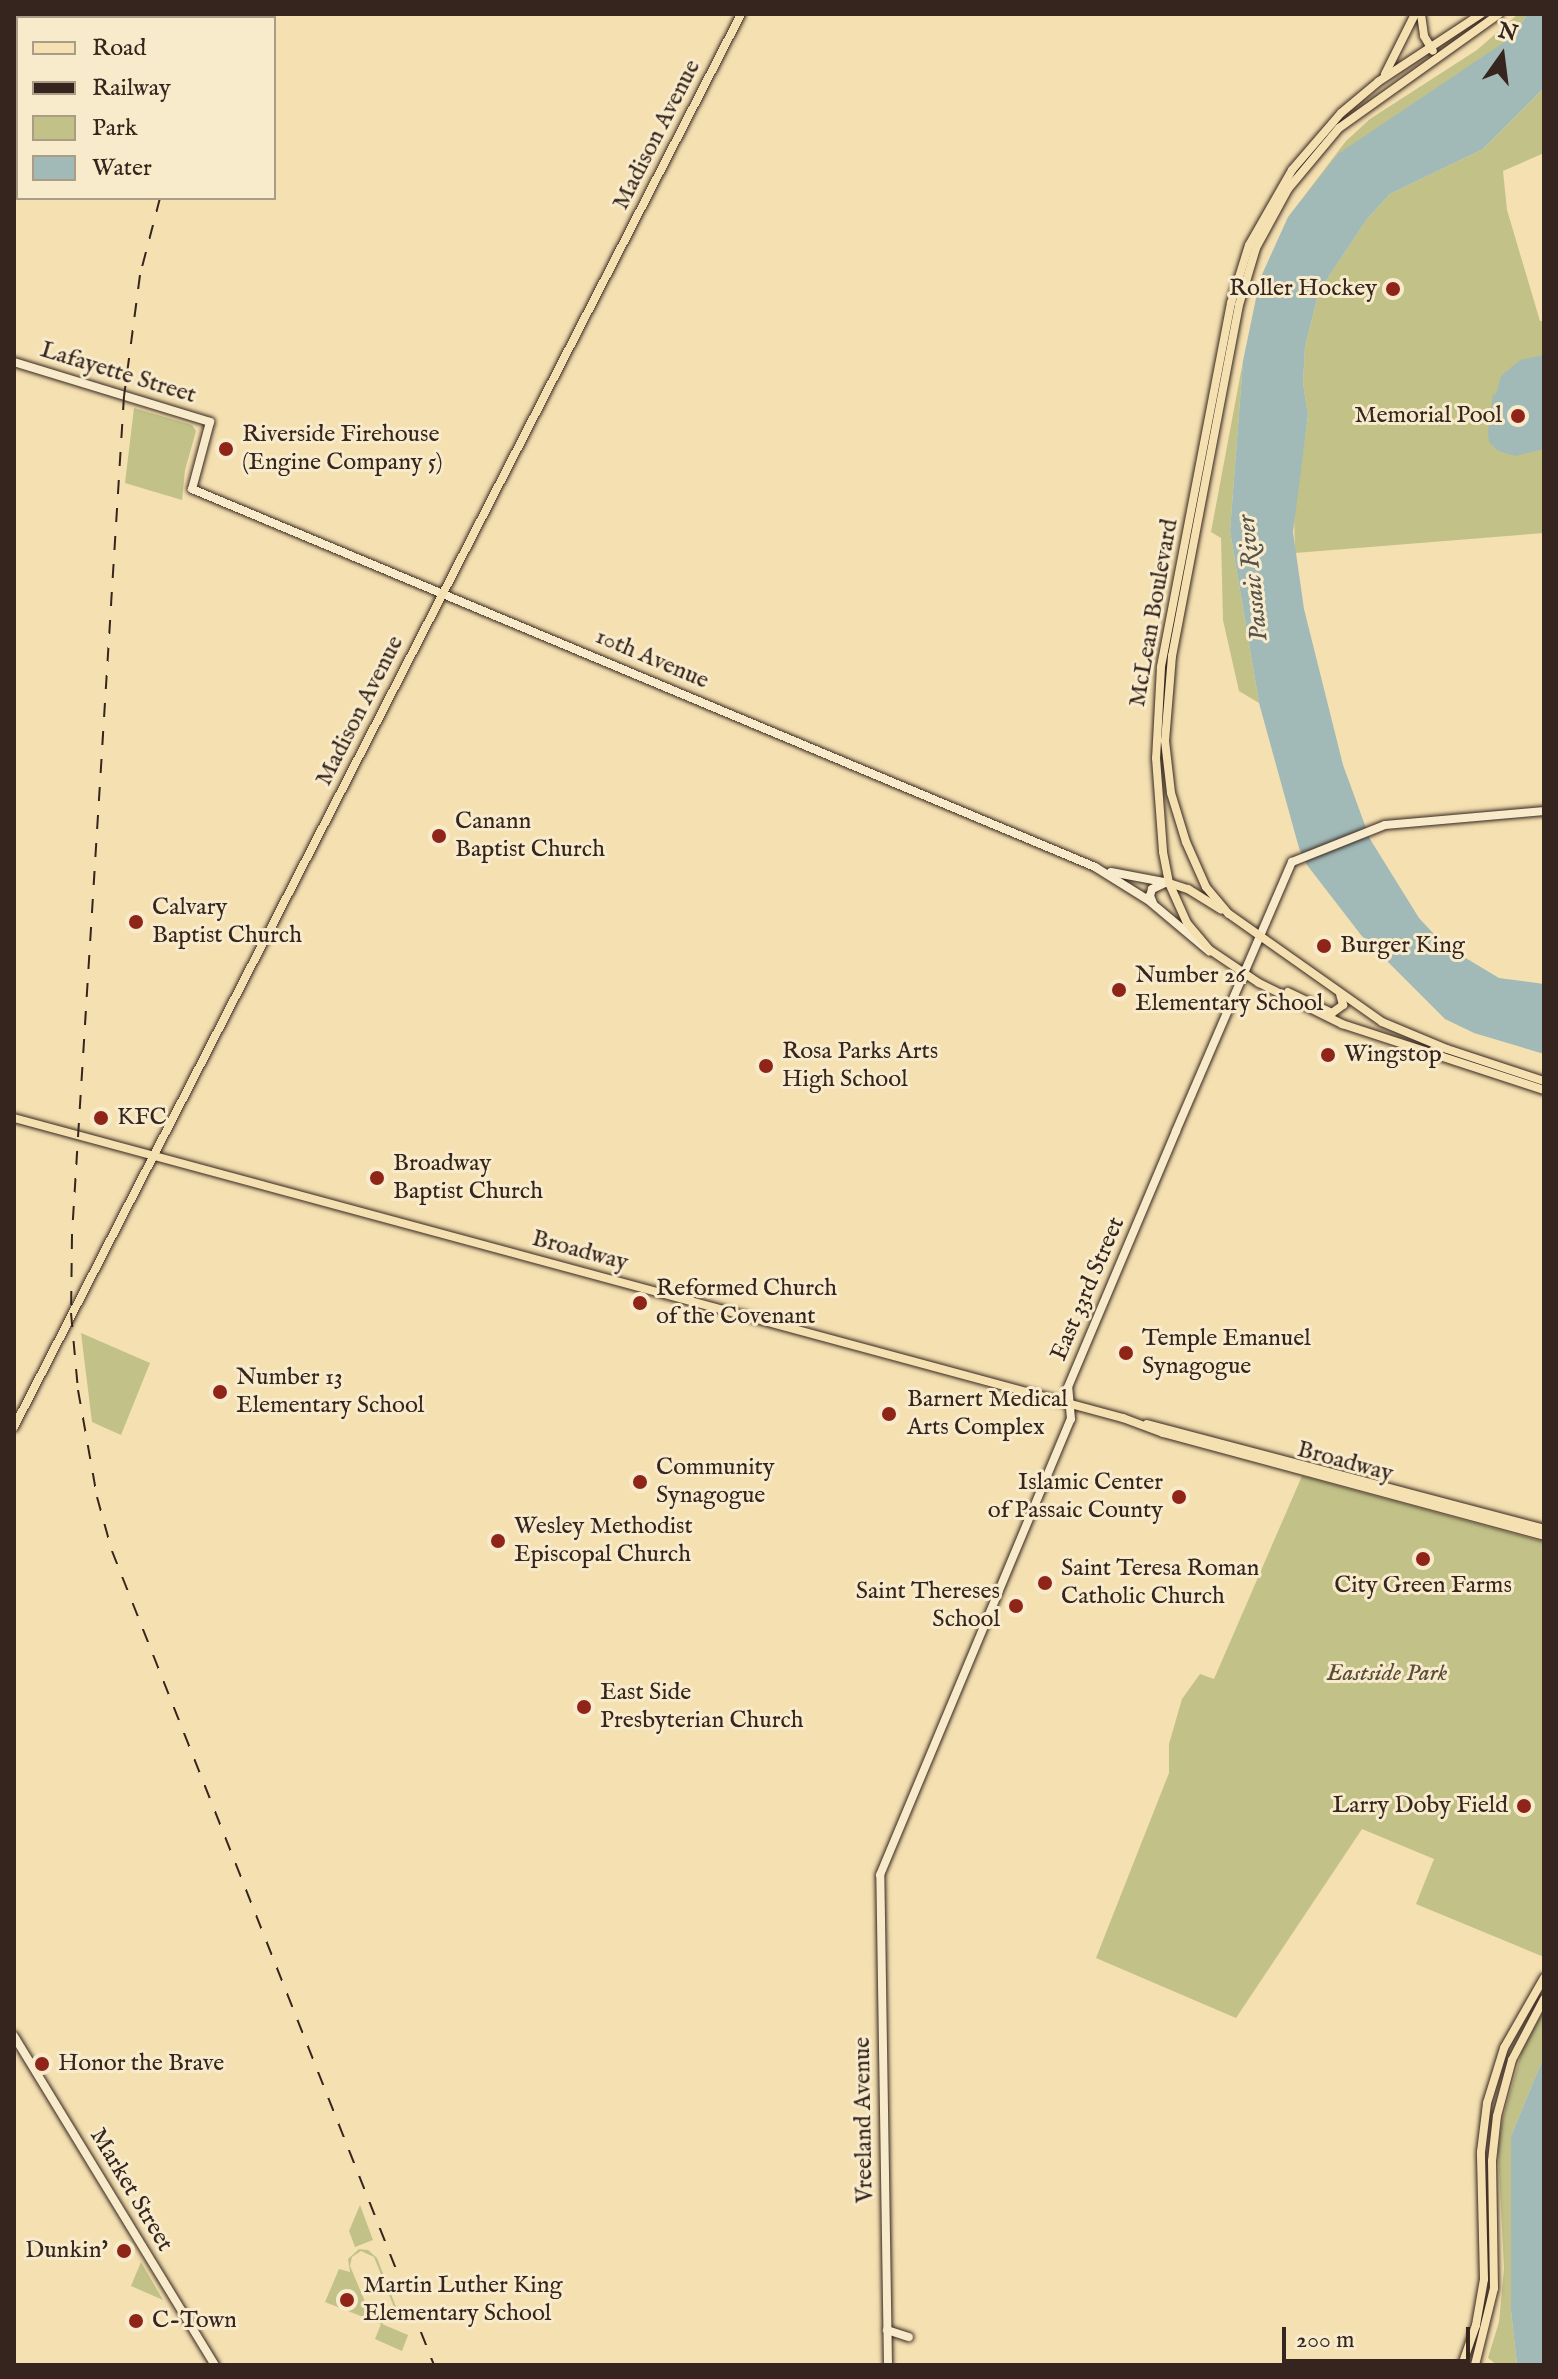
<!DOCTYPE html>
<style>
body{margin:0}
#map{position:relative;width:1558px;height:2379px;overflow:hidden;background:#f4e0b1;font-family:"IM FELL English",serif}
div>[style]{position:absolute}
.green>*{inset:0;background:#c1c188}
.water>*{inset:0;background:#a1bab7}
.roads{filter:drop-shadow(0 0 2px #36251e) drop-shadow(0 0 2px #36251e)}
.secondary>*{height:8px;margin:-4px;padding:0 4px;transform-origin:4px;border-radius:4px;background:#f8ebcc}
.primary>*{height:8px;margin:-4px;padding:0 4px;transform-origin:4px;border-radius:4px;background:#f4e0b1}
.rail>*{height:2px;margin-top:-1px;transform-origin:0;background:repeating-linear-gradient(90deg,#36251e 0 14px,transparent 0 28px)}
.dots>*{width:22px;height:22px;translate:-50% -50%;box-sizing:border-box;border:4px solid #f8ebcc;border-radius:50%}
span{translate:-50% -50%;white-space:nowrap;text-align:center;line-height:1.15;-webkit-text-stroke:6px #f8ebcc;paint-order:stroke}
.street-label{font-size:24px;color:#36251e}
.poi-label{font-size:24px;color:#36251e}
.right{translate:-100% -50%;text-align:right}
.left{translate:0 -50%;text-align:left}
.park-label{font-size:24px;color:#594c38;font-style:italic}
.water-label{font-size:26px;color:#56524c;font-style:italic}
.frame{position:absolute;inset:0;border:16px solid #36251e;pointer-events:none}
.legend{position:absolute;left:16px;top:16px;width:260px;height:184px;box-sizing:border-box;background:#f8ebcc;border:2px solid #aa9c86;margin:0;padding:10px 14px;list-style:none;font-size:24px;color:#36251e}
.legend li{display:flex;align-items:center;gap:16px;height:40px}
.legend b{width:40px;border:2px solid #aa9c86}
.north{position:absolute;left:1462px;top:16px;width:80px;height:80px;-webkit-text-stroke:6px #f8ebcc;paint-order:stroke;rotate:14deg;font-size:22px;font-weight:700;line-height:32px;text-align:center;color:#36251e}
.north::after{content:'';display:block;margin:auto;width:28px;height:36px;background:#36251e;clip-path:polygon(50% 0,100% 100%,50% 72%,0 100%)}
.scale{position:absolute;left:1282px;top:2327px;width:188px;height:36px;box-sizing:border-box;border:4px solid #36251e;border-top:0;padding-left:10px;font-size:24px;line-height:28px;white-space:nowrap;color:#36251e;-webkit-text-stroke:6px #f8ebcc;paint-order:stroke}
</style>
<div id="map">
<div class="green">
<i style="clip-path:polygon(1518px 14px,1528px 14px,1509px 39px,1289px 216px,1346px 141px,1370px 119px,1477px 50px)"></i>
<i style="clip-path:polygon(1544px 88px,1544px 153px,1503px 171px,1507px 210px,1540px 321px,1544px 321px,1544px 533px,1295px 553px,1294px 513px,1308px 417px,1303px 383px,1305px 347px,1319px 291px,1367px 219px,1390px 194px,1483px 149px)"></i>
<i style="clip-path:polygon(1243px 361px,1230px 531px,1259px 703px,1239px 691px,1223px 620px,1221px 538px,1211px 532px)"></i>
<i style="clip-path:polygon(134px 408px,192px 425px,196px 431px,185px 470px,182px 500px,125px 483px)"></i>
<i style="clip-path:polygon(81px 1333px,150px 1363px,121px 1435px,92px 1422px)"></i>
<i style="clip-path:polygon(1302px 1476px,1544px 1542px,1544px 1957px,1416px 1904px,1434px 1859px,1362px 1829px,1236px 2018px,1096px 1958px,1169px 1773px,1169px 1744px,1182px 1699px,1200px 1674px,1214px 1679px)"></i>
<i style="clip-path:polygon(1544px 2010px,1544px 2056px,1511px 2136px,1511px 2311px,1517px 2365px,1497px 2365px,1488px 2358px,1499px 2322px,1504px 2269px,1498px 2149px,1502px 2121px,1522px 2051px)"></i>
<i style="clip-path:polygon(360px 2205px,373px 2240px,355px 2247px,349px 2231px)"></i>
<i style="clip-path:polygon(evenodd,359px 2249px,368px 2250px,377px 2258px,396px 2307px,393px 2317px,382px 2324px,408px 2335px,402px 2351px,375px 2339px,381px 2324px,325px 2302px,339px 2269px,350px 2272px,348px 2259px,359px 2249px,361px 2251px,374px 2257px,394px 2307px,386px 2320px,371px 2316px,350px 2266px,352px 2257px,361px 2251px)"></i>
<i style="clip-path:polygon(141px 2262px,163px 2300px,131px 2286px)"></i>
</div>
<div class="water">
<i style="clip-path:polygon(1528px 14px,1544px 14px,1544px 88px,1483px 149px,1390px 194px,1367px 219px,1319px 291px,1305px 347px,1303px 383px,1308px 416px,1293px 532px,1304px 609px,1343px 765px,1370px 839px,1419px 918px,1444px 945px,1499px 978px,1544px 984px,1544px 1054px,1474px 1033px,1445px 1019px,1361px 935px,1307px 865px,1299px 848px,1259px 703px,1230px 531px,1243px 361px,1260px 279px,1288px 217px,1338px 154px,1509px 39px)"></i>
<i style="clip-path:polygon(1544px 355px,1544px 449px,1515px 456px,1498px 451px,1489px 442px,1488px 433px,1493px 394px,1496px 394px,1501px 376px,1520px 360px)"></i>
<i style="clip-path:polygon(1544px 2056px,1544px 2365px,1517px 2365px,1511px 2311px,1511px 2136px)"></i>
</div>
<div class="roads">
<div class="secondary">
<i style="left:14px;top:362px;width:205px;rotate:17deg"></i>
<i style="left:210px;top:422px;width:69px;rotate:105deg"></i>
<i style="left:192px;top:489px;width:979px;rotate:22.71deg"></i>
<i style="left:1095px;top:867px;width:62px;rotate:31.9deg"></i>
<i style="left:1148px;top:900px;width:80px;rotate:39.9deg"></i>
<i style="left:1111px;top:872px;width:59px;rotate:10.7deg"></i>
<i style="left:1153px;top:903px;width:8px;rotate:-113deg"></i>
<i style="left:1150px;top:896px;width:7px;rotate:-74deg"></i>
<i style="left:1152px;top:889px;width:14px;rotate:-25deg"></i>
<i style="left:14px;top:2036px;width:386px;rotate:58.6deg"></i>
<i style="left:887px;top:2330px;width:23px;rotate:18deg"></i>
<i style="left:888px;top:2365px;width:490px;rotate:-90.9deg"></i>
<i style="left:880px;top:1875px;width:494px;rotate:-67.3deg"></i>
<i style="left:1071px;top:1419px;width:32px;rotate:-95deg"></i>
<i style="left:1068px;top:1387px;width:278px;rotate:-67.1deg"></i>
<i style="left:1176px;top:1131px;width:293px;rotate:-66.7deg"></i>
<i style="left:1292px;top:862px;width:100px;rotate:-21.7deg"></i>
<i style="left:1385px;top:825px;width:160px;rotate:-5deg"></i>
</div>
<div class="primary">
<i style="left:1421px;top:14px;width:22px;rotate:82deg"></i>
<i style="left:1424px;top:36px;width:17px;rotate:59deg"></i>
<i style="left:1481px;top:14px;width:123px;rotate:146.6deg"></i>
<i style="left:1378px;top:82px;width:48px;rotate:140deg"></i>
<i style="left:1341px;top:113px;width:75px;rotate:130.7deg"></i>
<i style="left:1292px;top:170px;width:86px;rotate:119.8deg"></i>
<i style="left:1249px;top:245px;width:61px;rotate:107.2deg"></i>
<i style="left:1231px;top:303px;width:371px;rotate:100.9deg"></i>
<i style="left:1161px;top:667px;width:91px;rotate:93.1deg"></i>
<i style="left:1156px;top:758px;width:94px;rotate:85.7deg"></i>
<i style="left:1163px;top:852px;width:32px;rotate:79deg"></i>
<i style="left:1169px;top:883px;width:44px;rotate:65.8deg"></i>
<i style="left:1187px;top:923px;width:35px;rotate:50deg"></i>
<i style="left:1210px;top:950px;width:59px;rotate:34deg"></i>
<i style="left:1259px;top:983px;width:93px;rotate:26.3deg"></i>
<i style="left:1342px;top:1024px;width:213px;rotate:18.1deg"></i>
<i style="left:1499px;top:14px;width:196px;rotate:144.5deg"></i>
<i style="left:1339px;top:128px;width:80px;rotate:129.9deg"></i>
<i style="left:1288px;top:189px;width:67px;rotate:118.5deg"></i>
<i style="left:1256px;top:248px;width:59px;rotate:106.6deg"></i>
<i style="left:1239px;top:305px;width:357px;rotate:100.8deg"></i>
<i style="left:1172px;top:656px;width:85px;rotate:94.7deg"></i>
<i style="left:1165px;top:741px;width:52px;rotate:83.4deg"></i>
<i style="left:1171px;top:793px;width:51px;rotate:73deg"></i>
<i style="left:1186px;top:842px;width:49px;rotate:66deg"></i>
<i style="left:1206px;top:887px;width:35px;rotate:50deg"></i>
<i style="left:1229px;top:914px;width:187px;rotate:35.2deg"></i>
<i style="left:1382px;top:1022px;width:70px;rotate:22.6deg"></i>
<i style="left:1447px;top:1049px;width:102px;rotate:18.3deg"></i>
<i style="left:1385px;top:74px;width:67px;rotate:-63.4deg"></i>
<i style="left:1169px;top:883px;width:20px;rotate:18deg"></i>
<i style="left:1188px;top:889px;width:39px;rotate:32deg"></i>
<i style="left:1288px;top:992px;width:49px;rotate:25.5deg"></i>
<i style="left:1332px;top:1013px;width:14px;rotate:-36deg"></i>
<i style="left:1343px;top:1005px;width:11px;rotate:-105deg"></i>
<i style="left:14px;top:1118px;width:1149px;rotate:15.14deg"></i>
<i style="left:1123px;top:1418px;width:43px;rotate:20.6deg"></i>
<i style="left:1163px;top:1433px;width:395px;rotate:15.1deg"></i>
<i style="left:1147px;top:1424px;width:411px;rotate:14.8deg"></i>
<i style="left:14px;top:1427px;width:1589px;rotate:-62.77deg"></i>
<i style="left:1462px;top:2365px;width:42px;rotate:-70.7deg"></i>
<i style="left:1476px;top:2325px;width:47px;rotate:-80.1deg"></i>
<i style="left:1484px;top:2279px;width:127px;rotate:-91.4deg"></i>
<i style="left:1481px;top:2152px;width:49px;rotate:-83deg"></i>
<i style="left:1487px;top:2103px;width:58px;rotate:-72.8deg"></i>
<i style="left:1504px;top:2048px;width:81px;rotate:-60.3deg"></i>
<i style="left:1475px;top:2365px;width:79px;rotate:-76.1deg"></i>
<i style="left:1494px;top:2288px;width:127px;rotate:-90.9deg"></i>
<i style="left:1492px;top:2161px;width:45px;rotate:-83.7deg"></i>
<i style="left:1497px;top:2116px;width:58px;rotate:-75deg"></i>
<i style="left:1512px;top:2060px;width:69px;rotate:-62.3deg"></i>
</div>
</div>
<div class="rail">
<i style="left:234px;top:18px;width:4px;rotate:-63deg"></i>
<i style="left:160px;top:198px;width:80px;rotate:104.6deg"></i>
<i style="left:140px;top:275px;width:122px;rotate:97.5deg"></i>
<i style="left:124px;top:396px;width:841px;rotate:93.55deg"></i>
<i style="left:72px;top:1235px;width:78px;rotate:90.7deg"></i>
<i style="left:71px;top:1313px;width:77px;rotate:84.8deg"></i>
<i style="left:78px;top:1390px;width:109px;rotate:79.9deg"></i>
<i style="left:97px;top:1497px;width:56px;rotate:74.5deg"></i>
<i style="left:112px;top:1551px;width:875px;rotate:68.42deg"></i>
</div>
<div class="dots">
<i style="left:1393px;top:289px;background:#8f2418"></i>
<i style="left:1518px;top:416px;background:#8f2418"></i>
<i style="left:226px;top:449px;background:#8f2418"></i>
<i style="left:439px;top:836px;background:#8f2418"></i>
<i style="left:136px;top:922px;background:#8f2418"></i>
<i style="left:1324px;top:946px;background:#8f2418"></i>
<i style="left:1119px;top:990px;background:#8f2418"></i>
<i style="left:1328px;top:1055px;background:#8f2418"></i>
<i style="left:766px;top:1066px;background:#8f2418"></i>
<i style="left:101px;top:1118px;background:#8f2418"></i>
<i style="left:377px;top:1178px;background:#8f2418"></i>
<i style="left:640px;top:1303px;background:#8f2418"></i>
<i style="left:1126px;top:1353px;background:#8f2418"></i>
<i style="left:220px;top:1392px;background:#8f2418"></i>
<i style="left:889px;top:1414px;background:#8f2418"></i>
<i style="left:640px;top:1482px;background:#8f2418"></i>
<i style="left:1179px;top:1497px;background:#8f2418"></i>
<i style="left:498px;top:1541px;background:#8f2418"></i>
<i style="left:1423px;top:1559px;background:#8f2418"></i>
<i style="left:1045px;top:1583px;background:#8f2418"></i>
<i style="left:1016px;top:1606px;background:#8f2418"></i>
<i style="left:584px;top:1707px;background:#8f2418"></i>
<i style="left:1524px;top:1806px;background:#8f2418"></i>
<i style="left:42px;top:2064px;background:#8f2418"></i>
<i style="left:124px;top:2251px;background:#8f2418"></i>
<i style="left:347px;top:2300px;background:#8f2418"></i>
<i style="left:136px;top:2321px;background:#8f2418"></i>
</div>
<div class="street-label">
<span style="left:657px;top:135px;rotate:-63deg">Madison Avenue</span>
<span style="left:118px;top:373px;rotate:17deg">Lafayette Street</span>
<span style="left:1154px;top:613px;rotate:-80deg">McLean Boulevard</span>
<span style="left:652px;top:659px;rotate:23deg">10th Avenue</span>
<span style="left:360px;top:711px;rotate:-63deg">Madison Avenue</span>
<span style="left:580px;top:1251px;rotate:15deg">Broadway</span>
<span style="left:1088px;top:1289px;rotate:-67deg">East 33rd Street</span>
<span style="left:1345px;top:1462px;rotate:15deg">Broadway</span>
<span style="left:864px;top:2120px;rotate:-91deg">Vreeland Avenue</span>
<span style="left:131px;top:2190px;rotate:59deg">Market Street</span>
</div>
<div class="poi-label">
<span class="right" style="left:1377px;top:289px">Roller Hockey</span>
<span class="right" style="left:1502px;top:416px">Memorial Pool</span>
<span class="left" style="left:242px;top:449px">Riverside Firehouse<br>(Engine Company 5)</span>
<span class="left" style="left:455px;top:836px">Canann<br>Baptist Church</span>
<span class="left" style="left:152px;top:922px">Calvary<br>Baptist Church</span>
<span class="left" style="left:1340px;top:946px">Burger King</span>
<span class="left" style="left:1135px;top:990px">Number 26<br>Elementary School</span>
<span class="left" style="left:782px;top:1066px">Rosa Parks Arts<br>High School</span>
<span class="left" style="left:1344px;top:1055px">Wingstop</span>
<span class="left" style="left:117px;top:1118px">KFC</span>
<span class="left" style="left:393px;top:1178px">Broadway<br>Baptist Church</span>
<span class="left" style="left:656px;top:1303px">Reformed Church<br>of the Covenant</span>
<span class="left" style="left:1142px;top:1353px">Temple Emanuel<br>Synagogue</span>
<span class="left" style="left:236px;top:1392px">Number 13<br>Elementary School</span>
<span class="left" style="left:907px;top:1414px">Barnert Medical<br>Arts Complex</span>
<span class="left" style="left:656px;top:1482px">Community<br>Synagogue</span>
<span class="right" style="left:1163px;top:1497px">Islamic Center<br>of Passaic County</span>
<span class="left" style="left:514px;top:1541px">Wesley Methodist<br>Episcopal Church</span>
<span class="left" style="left:1061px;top:1583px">Saint Teresa Roman<br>Catholic Church</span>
<span style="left:1423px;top:1586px">City Green Farms</span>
<span class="right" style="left:1000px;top:1606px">Saint Thereses<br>School</span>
<span class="left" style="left:600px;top:1707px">East Side<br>Presbyterian Church</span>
<span class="right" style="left:1508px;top:1806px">Larry Doby Field</span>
<span class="left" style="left:58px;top:2064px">Honor the Brave</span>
<span class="right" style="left:108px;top:2251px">Dunkin'</span>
<span class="left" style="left:363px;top:2300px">Martin Luther King<br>Elementary School</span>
<span class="left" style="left:152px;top:2321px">C-Town</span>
</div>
<div class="park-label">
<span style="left:1387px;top:1674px">Eastside Park</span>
</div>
<div class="water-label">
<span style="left:1253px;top:578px;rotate:-96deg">Passaic River</span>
</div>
<div class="frame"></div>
<ul class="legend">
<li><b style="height:10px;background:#f4e0b1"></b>Road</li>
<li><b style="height:10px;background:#36251e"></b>Railway</li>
<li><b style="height:22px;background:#c1c188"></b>Park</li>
<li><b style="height:22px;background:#a1bab7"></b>Water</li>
</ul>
<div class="north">N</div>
<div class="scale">200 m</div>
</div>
